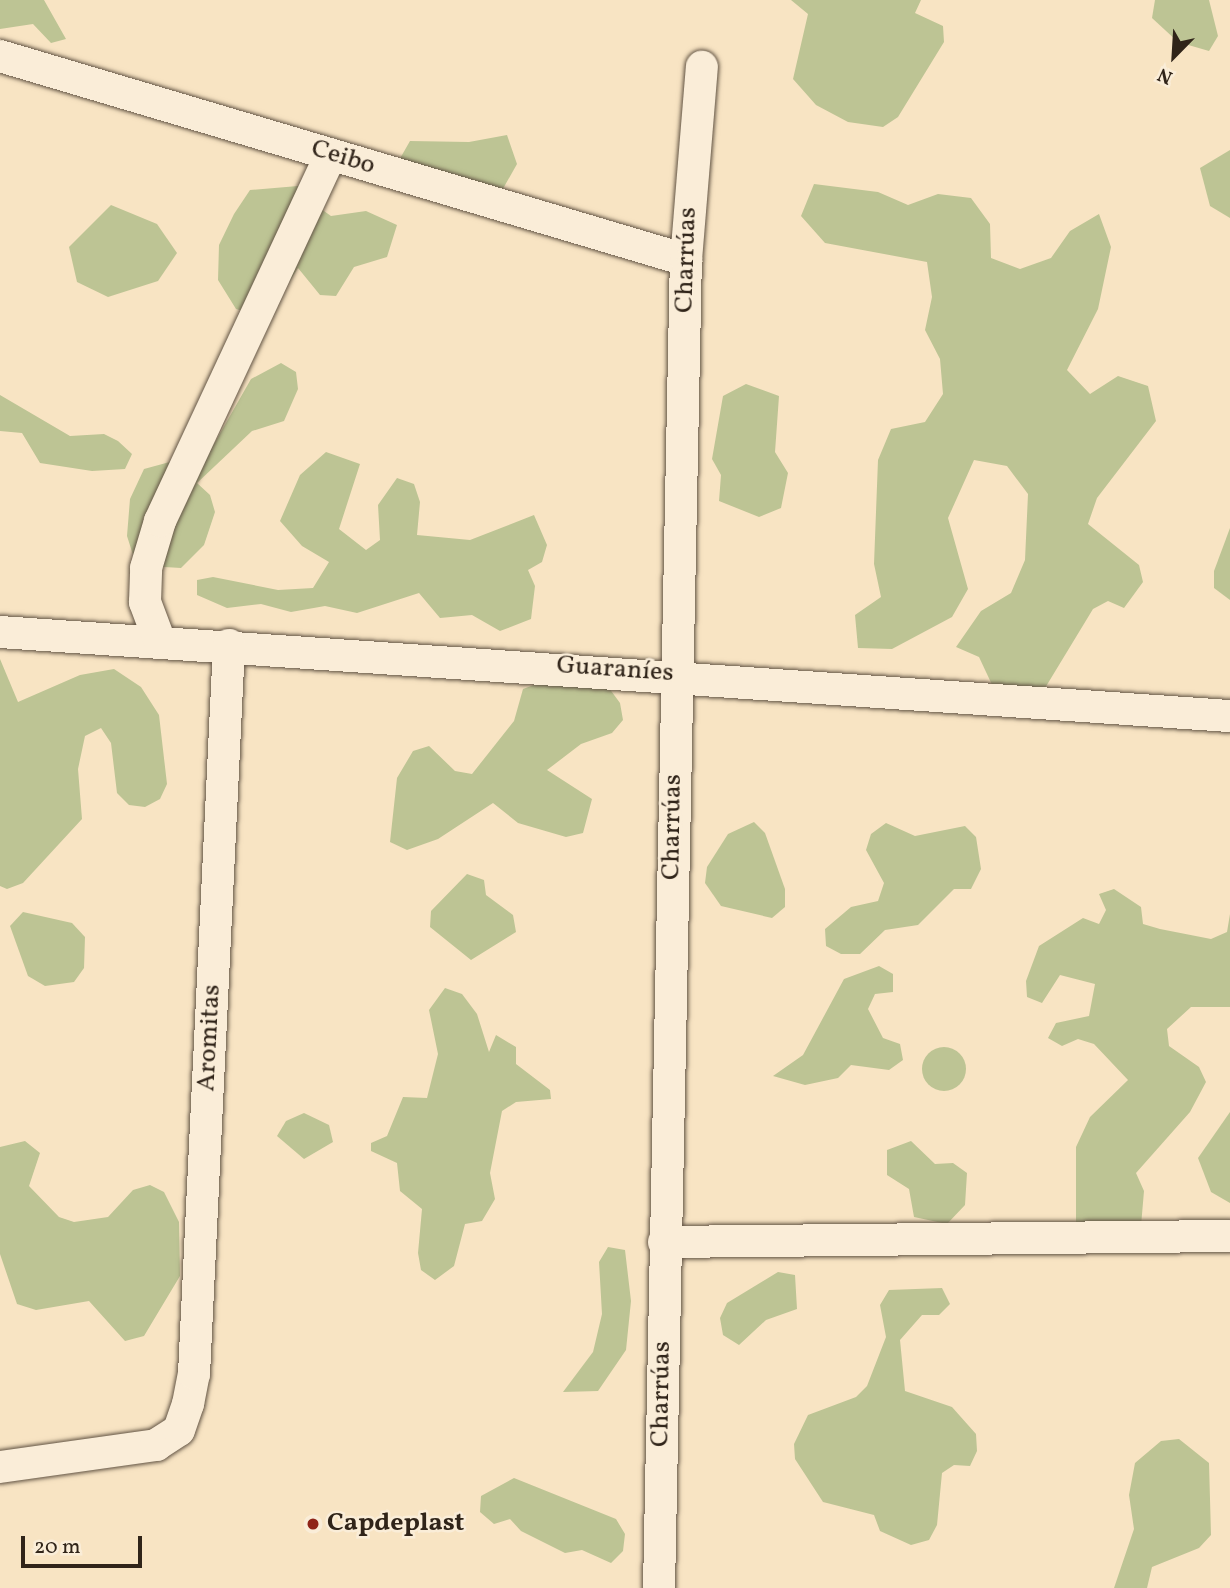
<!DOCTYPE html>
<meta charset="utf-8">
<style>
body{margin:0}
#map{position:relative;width:1230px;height:1588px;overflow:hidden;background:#f8e4c3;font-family:Vollkorn,serif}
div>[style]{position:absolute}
.green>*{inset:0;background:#bdc494}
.round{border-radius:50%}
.roads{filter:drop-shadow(0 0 2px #625444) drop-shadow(0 0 2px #625444)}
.minor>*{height:32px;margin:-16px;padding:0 16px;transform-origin:16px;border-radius:16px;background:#faedd8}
.dots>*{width:19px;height:19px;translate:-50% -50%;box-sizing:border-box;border:4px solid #faedd8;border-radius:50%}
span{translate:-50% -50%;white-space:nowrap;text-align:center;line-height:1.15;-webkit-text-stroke:5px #faedd8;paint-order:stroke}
.street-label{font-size:26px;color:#302419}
.poi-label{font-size:26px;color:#302419;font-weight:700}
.left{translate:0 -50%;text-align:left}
.north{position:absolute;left:1139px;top:21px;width:70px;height:70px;-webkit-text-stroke:5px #faedd8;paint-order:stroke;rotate:204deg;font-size:19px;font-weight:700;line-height:28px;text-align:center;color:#302419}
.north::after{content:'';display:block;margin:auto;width:24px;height:32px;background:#302419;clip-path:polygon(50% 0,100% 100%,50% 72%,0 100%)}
.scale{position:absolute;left:21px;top:1536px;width:121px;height:32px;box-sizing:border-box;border:4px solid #302419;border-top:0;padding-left:9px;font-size:21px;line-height:24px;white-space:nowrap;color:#302419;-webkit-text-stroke:5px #faedd8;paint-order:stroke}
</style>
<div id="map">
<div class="green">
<i style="clip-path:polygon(0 0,44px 0,66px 39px,51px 43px,33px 24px,0 29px)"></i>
<i style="clip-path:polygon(791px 0,921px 0,915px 13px,943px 26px,944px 42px,898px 117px,883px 127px,848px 122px,816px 105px,793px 79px,808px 14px)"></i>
<i style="clip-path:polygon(1155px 0,1209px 0,1218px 36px,1209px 51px,1178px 42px,1152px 18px)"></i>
<i style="clip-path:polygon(507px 135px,517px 164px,500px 194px,467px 184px,456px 174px,432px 182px,398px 162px,410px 141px,469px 142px)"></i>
<i style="clip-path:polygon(1230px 150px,1230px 218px,1210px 206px,1200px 168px)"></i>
<i style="clip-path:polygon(814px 184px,878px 192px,908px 205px,938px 194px,971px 198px,990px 224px,991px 258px,1020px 269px,1051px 258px,1070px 231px,1099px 214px,1111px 247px,1098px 309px,1067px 370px,1090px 394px,1118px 376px,1148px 386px,1156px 421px,1097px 498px,1088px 524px,1139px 565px,1143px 582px,1124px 608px,1108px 601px,1093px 609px,1042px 693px,994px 689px,979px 657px,956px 647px,981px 611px,1011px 593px,1025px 560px,1028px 494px,1007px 466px,974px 460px,948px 518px,968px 589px,952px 617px,892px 649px,858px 648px,855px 615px,881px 597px,874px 564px,878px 460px,891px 429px,925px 422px,943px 394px,940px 359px,925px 330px,932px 297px,927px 262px,825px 243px,801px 216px)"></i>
<i style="clip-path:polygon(298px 186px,314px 189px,317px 206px,331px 216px,366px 211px,397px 225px,387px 257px,354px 267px,336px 296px,320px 295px,298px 268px,281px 295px,253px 314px,236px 309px,218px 280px,219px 245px,234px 214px,250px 190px)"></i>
<i style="clip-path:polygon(111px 205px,157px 224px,177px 253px,158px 281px,108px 297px,77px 282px,69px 247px)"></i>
<i style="clip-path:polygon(281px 363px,296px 372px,298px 389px,284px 421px,252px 431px,197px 483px,210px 495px,215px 512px,204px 545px,181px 568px,148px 566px,133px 555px,127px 536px,130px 499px,144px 469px,210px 451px,251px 379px)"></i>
<i style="clip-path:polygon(746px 384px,779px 396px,775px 452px,788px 473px,781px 508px,759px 517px,719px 501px,721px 475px,712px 459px,723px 396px)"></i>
<i style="clip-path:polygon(0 395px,70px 436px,104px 434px,118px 441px,132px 454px,125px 469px,92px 471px,40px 463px,22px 433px,0 431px)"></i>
<i style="clip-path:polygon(326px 452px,360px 464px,339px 529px,366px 550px,380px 540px,378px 505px,397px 478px,414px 484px,420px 502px,417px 535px,470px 540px,534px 515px,547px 545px,542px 562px,528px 570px,535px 586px,531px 619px,500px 631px,472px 615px,440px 618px,419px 593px,357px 613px,325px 606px,291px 612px,261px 604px,227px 608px,197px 595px,197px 580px,213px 577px,278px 590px,313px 588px,329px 562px,302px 546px,280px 521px,300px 475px)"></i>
<i style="clip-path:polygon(1230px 528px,1230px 600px,1214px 588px,1214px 571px)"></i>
<i style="clip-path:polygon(0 659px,18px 702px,80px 675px,114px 669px,141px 687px,159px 715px,167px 784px,160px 799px,145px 807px,129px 805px,117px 793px,111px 743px,101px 728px,85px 736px,78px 769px,82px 819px,23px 883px,7px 889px,0 886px)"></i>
<i style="clip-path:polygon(539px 683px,609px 688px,620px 703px,623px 720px,612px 733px,581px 744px,547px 770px,592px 799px,583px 833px,566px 837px,518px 823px,493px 803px,438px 839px,407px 850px,390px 842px,397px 778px,413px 751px,429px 746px,455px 771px,472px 774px,514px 721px,523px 689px)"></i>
<i style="clip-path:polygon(754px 822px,765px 833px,785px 889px,785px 907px,772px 918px,721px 906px,705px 883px,707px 867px,728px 834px)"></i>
<i style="clip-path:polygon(886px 823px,915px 836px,965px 826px,976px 837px,981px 869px,971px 889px,954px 889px,918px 925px,885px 930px,860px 954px,841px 954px,826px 946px,825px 929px,851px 907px,878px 901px,884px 883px,866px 850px,871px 834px)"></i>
<i style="clip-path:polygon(467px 874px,484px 880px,486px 895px,513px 915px,516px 932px,471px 960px,430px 927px,431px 911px)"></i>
<i style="clip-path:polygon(1114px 889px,1141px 907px,1143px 924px,1160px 929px,1211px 939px,1227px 932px,1230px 914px,1230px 1007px,1191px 1007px,1167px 1029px,1169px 1046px,1199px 1067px,1206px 1082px,1190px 1112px,1136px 1173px,1144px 1191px,1141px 1226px,1076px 1227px,1076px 1147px,1090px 1117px,1128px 1080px,1094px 1044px,1078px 1039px,1062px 1046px,1048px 1038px,1056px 1023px,1089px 1016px,1095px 984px,1060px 975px,1042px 1003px,1027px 997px,1026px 981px,1039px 946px,1083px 918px,1099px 924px,1106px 910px,1099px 894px)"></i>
<i style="clip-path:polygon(23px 912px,72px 923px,85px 937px,84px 968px,74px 982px,45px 986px,28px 976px,10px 926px)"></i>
<i style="clip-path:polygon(879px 966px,893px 974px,893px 992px,875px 994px,868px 1009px,883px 1038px,900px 1044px,903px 1060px,889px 1070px,851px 1065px,838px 1078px,805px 1085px,773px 1076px,803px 1055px,844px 979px)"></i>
<i style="clip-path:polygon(445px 988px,462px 994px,477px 1014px,489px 1052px,496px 1035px,516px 1047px,516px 1064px,550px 1090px,551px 1099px,516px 1102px,502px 1111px,490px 1173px,495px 1199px,482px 1221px,465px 1224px,454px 1266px,435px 1280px,421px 1270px,418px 1253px,422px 1209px,400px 1191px,397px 1163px,371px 1151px,371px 1143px,387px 1136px,403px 1097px,427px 1098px,438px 1054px,429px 1010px)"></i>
<i class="round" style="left:922px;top:1047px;width:44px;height:44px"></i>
<i style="clip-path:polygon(1230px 1112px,1230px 1203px,1211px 1192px,1198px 1158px)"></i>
<i style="clip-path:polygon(304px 1113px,329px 1125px,333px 1142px,304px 1159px,277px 1136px,286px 1121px)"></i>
<i style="clip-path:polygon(25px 1141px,40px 1153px,29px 1186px,59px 1217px,74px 1222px,108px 1217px,133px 1190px,150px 1185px,164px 1192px,179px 1222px,180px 1276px,144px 1336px,125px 1341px,89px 1301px,36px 1310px,17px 1304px,0 1254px,0 1147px)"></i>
<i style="clip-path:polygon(911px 1141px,935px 1164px,953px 1163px,967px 1173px,965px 1205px,947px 1224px,914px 1217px,909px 1189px,887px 1175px,887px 1150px)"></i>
<i style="clip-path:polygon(608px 1247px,625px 1250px,631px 1301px,626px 1350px,598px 1391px,563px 1392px,593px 1352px,602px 1314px,599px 1262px)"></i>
<i style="clip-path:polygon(778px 1272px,795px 1275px,797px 1309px,766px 1320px,739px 1345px,723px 1335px,720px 1318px,727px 1303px)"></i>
<i style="clip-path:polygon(942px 1288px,950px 1304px,939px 1315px,922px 1315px,900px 1340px,905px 1391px,952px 1407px,976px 1434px,977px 1451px,970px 1466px,954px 1465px,942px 1473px,937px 1525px,929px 1540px,911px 1545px,880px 1531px,874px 1515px,823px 1502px,795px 1459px,794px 1444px,808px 1415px,856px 1397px,867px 1386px,886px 1337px,880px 1305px,889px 1290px)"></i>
<i style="clip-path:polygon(1179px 1439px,1209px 1463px,1211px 1535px,1199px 1548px,1152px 1567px,1147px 1588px,1114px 1588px,1134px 1529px,1129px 1495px,1135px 1463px,1161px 1441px)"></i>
<i style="clip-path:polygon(514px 1478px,616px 1519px,625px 1534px,623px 1551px,611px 1563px,582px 1550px,565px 1553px,521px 1531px,510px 1519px,494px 1524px,480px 1512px,481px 1496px)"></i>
</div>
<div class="roads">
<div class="minor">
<i style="left:0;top:56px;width:716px;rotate:16.56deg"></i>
<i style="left:0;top:632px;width:1233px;rotate:3.91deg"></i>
<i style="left:160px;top:642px;width:43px;rotate:-110.6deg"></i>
<i style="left:145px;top:602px;width:34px;rotate:-88deg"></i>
<i style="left:146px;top:568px;width:49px;rotate:-73.4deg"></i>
<i style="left:160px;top:521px;width:404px;rotate:-65deg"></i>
<i style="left:664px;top:1242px;width:566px;rotate:-0.61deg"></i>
<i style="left:0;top:1467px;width:158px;rotate:-8deg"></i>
<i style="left:156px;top:1445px;width:27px;rotate:-33deg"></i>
<i style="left:179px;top:1430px;width:28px;rotate:-71deg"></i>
<i style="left:188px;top:1404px;width:31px;rotate:-79deg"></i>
<i style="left:194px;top:1374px;width:730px;rotate:-87.25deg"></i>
<i style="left:659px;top:1588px;width:1328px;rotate:-88.84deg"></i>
<i style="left:686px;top:260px;width:194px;rotate:-85.3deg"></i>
</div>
</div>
<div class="dots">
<i style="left:313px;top:1524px;background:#8f2418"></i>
</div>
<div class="street-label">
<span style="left:343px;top:158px;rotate:17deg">Ceibo</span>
<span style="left:687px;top:260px;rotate:-88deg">Charrúas</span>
<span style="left:615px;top:670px;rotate:4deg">Guaraníes</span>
<span style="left:673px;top:827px;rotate:-89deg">Charrúas</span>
<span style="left:210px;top:1038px;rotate:-87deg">Aromitas</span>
<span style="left:662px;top:1394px;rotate:-89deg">Charrúas</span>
</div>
<div class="poi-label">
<span class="left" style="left:327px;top:1524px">Capdeplast</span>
</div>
<div class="north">N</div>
<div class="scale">20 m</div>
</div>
